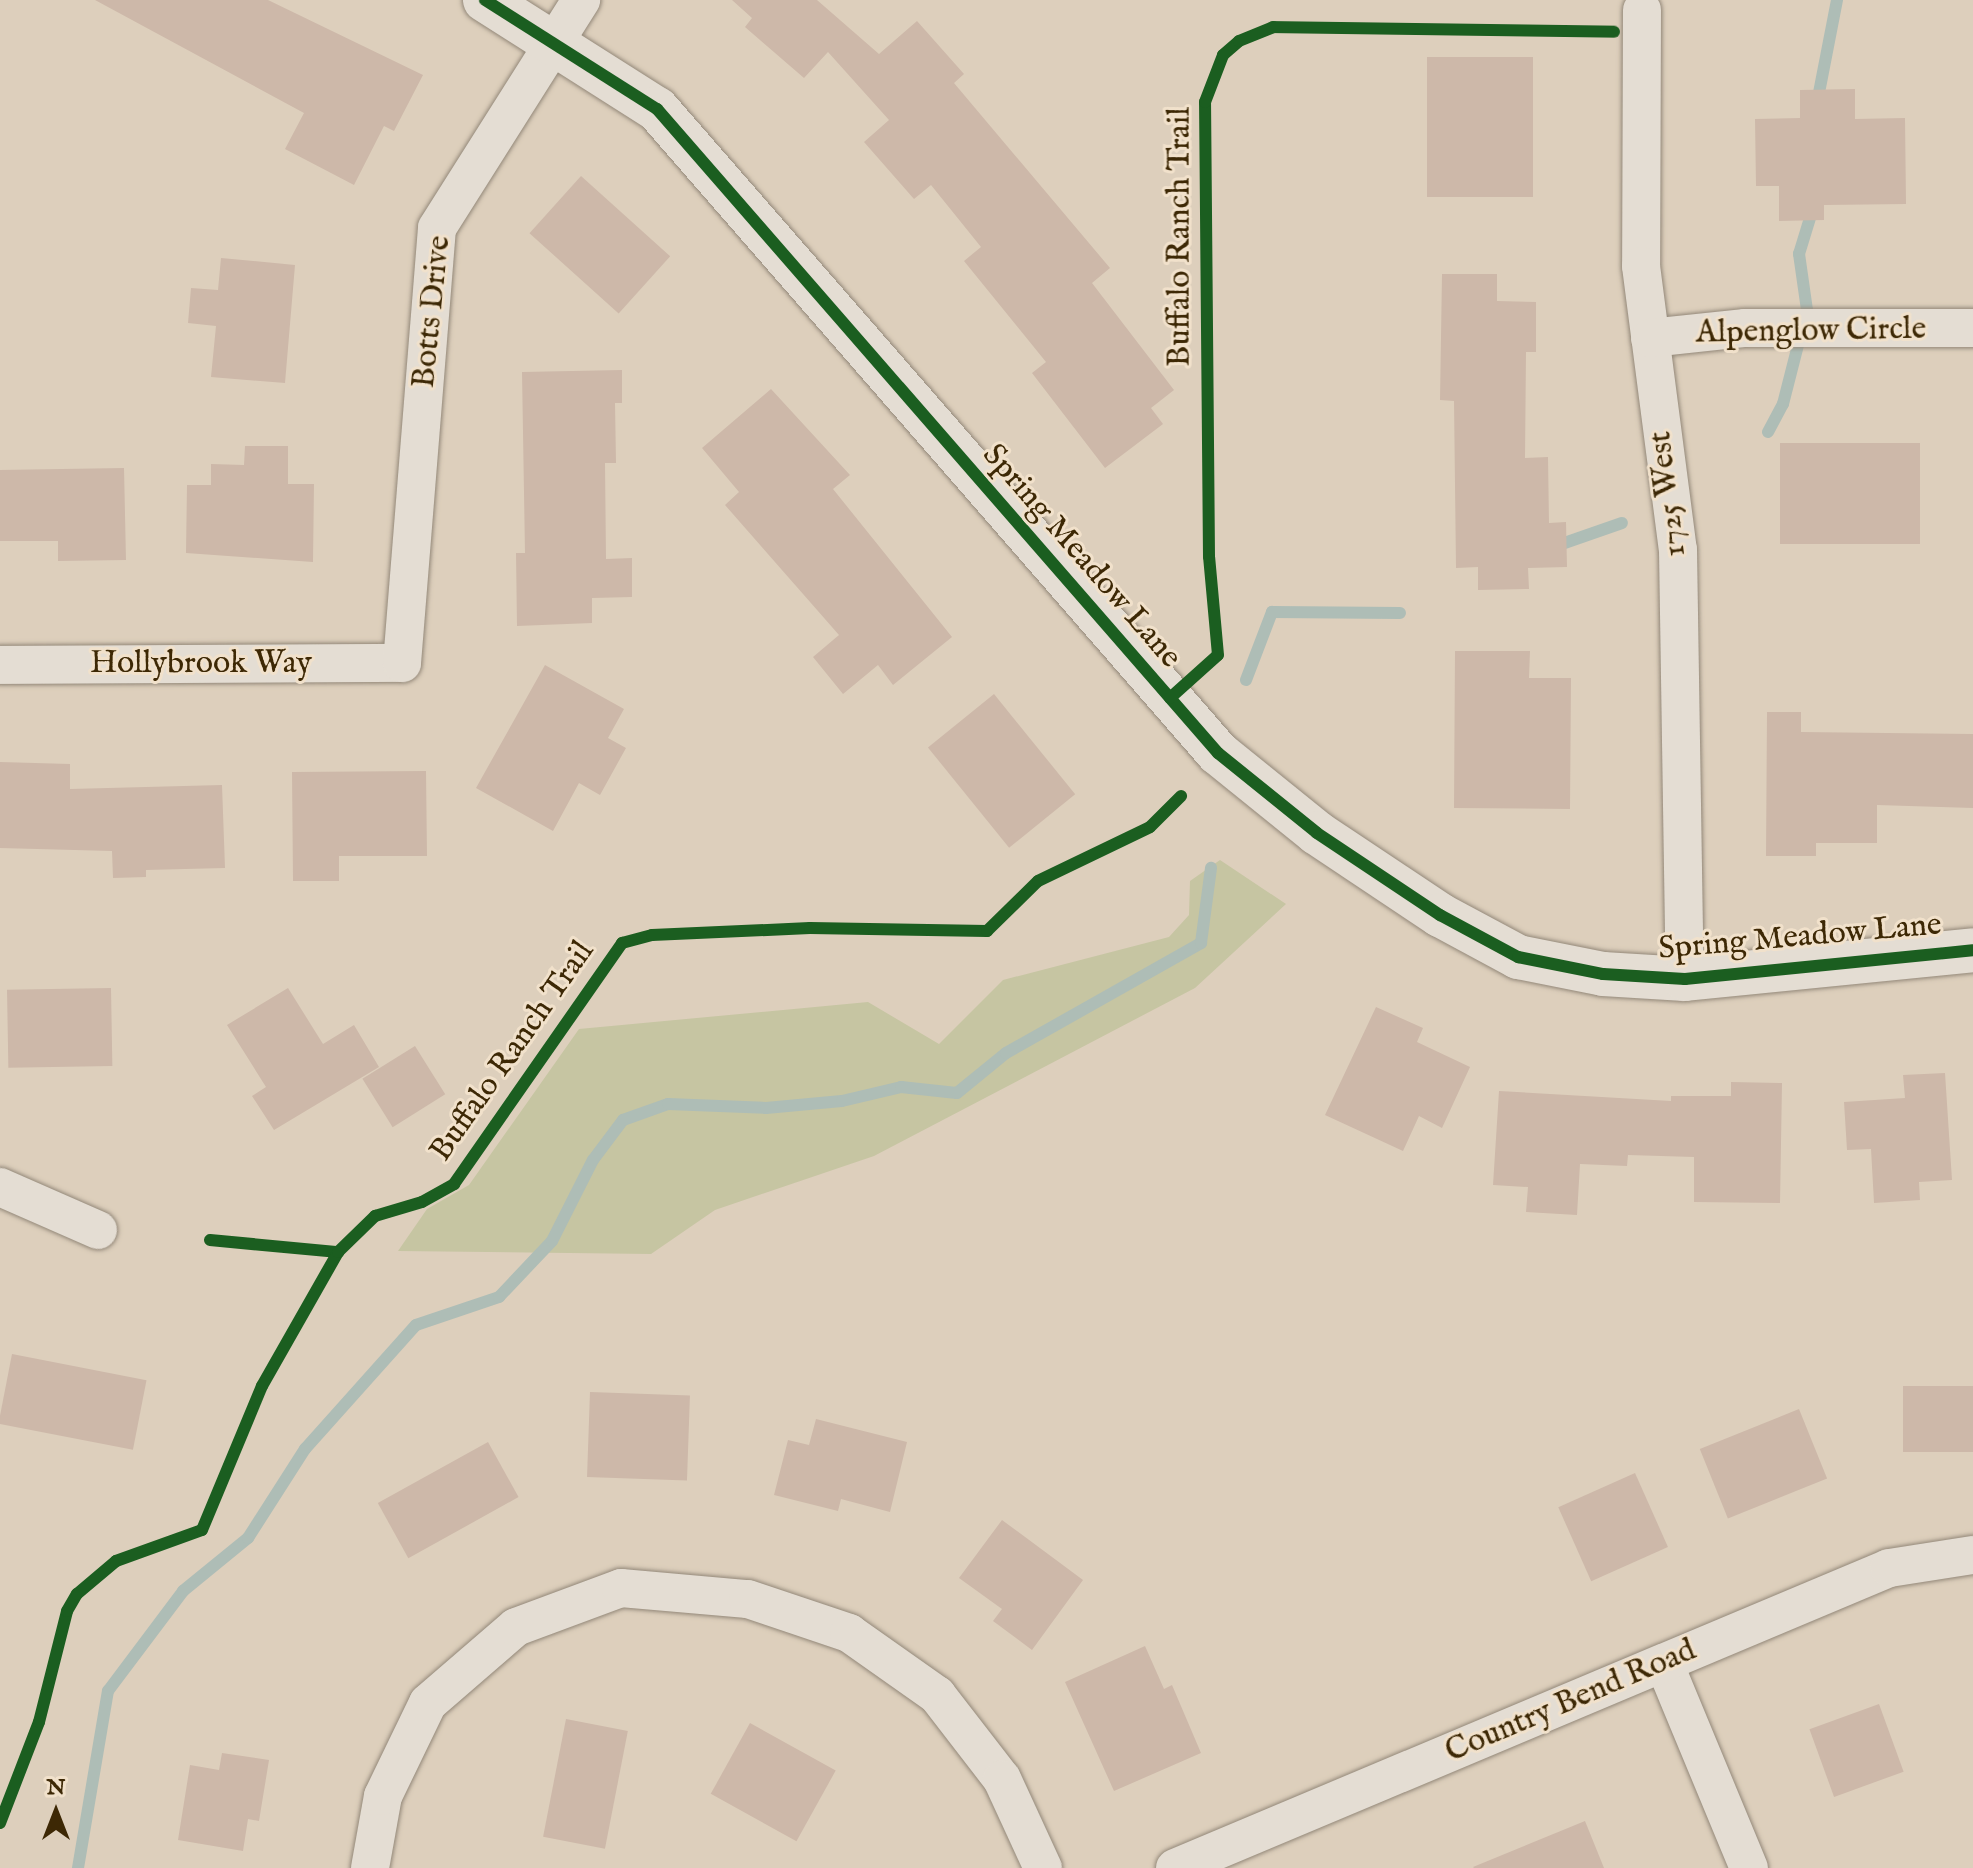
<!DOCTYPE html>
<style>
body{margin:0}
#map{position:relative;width:1973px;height:1868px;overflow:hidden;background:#ddcfbc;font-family:"IM FELL English",serif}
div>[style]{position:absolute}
.green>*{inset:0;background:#c6c5a2}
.stream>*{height:12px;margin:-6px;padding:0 6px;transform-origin:6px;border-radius:6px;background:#aebdb6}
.building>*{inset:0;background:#cdb8a9;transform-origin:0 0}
.roads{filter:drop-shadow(0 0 2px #938879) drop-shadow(0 0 2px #938879)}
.minor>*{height:38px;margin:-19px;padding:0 19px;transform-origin:19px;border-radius:19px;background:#e4ddd3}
.tertiary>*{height:44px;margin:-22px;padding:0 22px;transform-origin:22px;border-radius:22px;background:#e4ddd3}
.cycleway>*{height:12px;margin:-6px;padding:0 6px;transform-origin:6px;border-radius:6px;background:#1b5e20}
span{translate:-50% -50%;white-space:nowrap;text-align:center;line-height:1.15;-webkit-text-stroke:6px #f1e1cb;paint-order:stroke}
.street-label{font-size:32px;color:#3d2805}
.north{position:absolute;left:16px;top:1772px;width:80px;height:80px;-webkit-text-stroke:6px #f1e1cb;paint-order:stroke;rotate:0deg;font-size:22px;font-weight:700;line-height:32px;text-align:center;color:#3d2805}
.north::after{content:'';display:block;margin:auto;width:28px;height:36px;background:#3d2805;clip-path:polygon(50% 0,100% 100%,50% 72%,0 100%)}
</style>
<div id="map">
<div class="green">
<i style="clip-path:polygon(1220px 860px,1286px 904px,1195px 988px,874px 1156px,715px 1210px,651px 1254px,398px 1251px,427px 1209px,469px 1185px,579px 1029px,868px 1002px,939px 1044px,1003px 980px,1169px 937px,1189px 915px,1190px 881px)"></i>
</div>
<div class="stream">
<i style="left:1817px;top:103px;width:105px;rotate:-79deg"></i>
<i style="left:1768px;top:432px;width:32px;rotate:-62deg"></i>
<i style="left:1783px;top:404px;width:97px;rotate:-75.7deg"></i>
<i style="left:1807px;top:310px;width:57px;rotate:-98.1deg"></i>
<i style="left:1799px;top:254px;width:51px;rotate:-73deg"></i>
<i style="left:1553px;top:547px;width:73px;rotate:-19.2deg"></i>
<i style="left:1246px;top:680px;width:73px;rotate:-69.1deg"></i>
<i style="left:1272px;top:612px;width:128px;rotate:0.4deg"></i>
<i style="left:78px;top:1868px;width:180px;rotate:-80.4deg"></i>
<i style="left:108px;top:1691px;width:125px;rotate:-53.1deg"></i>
<i style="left:183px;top:1591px;width:84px;rotate:-39.2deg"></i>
<i style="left:248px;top:1538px;width:106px;rotate:-57.4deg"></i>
<i style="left:305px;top:1449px;width:166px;rotate:-48.2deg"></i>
<i style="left:416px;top:1325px;width:88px;rotate:-18.6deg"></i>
<i style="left:499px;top:1297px;width:77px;rotate:-46.6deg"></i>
<i style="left:552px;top:1241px;width:91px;rotate:-63.2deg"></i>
<i style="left:593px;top:1160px;width:50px;rotate:-53.1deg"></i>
<i style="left:623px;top:1120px;width:48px;rotate:-19.6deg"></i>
<i style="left:668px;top:1104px;width:98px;rotate:2.3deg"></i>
<i style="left:766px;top:1108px;width:76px;rotate:-5.3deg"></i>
<i style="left:842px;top:1101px;width:61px;rotate:-13.3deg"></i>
<i style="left:901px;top:1087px;width:56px;rotate:6.1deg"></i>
<i style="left:957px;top:1093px;width:63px;rotate:-39.2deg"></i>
<i style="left:1006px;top:1053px;width:224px;rotate:-29.4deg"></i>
<i style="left:1201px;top:943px;width:76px;rotate:-82.4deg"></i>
</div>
<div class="building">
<i style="clip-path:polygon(95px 0,268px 0,423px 75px,394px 131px,384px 126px,354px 185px,285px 149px,304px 113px)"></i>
<i style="clip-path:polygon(732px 0,817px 0,879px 54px,917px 21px,964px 74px,954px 83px,1110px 268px,1092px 283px,1174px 390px,1151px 408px,1163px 424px,1105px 468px,1032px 373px,1046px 362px,964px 261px,981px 247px,931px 185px,914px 199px,864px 142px,889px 120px,828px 52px,804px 78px,745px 27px,752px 18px)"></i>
<i style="left:1427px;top:57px;width:106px;height:140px"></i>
<i style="clip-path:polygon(1855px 89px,1855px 119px,1905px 118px,1906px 204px,1824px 205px,1824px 220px,1779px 221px,1779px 186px,1756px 186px,1755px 119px,1800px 118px,1800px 90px)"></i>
<i style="left:581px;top:176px;width:120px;height:77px;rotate:42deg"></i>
<i style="clip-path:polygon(221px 258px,295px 265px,285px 383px,211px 377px,216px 326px,188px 323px,191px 288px,218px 290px)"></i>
<i style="clip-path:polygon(1442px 274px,1497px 274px,1497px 301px,1536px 302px,1536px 352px,1526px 352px,1525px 458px,1548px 457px,1549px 523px,1566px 522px,1567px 567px,1528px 568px,1529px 589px,1478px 590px,1478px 567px,1456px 568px,1454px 401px,1440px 400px)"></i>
<i style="clip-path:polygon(622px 370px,622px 403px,615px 403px,616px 463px,605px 463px,606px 559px,632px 558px,632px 597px,592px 598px,592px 623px,517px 626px,516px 553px,525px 553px,522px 372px)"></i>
<i style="clip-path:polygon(771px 389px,850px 475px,833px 489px,952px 637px,893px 685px,878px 665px,843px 694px,813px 657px,839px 635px,725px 505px,739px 492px,702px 448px)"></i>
<i style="left:1780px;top:443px;width:140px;height:101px"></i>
<i style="clip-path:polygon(245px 446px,288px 446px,288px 484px,314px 484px,313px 562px,186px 553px,187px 485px,211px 485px,211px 464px,244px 465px)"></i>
<i style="clip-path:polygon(124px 468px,126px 560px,58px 561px,58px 541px,0 541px,0 470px)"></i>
<i style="clip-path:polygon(1455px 651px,1530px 651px,1529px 678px,1571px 678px,1570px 809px,1454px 808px)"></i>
<i style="clip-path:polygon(545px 665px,624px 709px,608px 738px,626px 748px,600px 795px,579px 783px,553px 831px,476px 788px)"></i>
<i style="left:994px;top:694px;width:129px;height:85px;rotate:51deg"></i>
<i style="clip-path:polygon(1767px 712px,1801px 712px,1801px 732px,1973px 734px,1973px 808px,1877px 805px,1877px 843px,1816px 843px,1816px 856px,1766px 856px)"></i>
<i style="clip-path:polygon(0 762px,70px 764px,70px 789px,222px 785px,225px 868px,146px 870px,146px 877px,113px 878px,112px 851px,0 848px)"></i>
<i style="clip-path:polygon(426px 771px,427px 856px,339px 856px,339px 881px,293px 881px,292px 772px)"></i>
<i style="left:111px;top:988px;width:78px;height:104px;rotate:89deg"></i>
<i style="clip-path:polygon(288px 988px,323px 1044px,354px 1025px,379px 1067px,274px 1130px,252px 1096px,266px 1087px,227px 1025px)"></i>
<i style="clip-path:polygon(1376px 1007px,1423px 1028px,1417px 1042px,1470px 1067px,1442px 1128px,1419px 1116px,1403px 1151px,1325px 1115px)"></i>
<i style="left:415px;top:1046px;width:57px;height:62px;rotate:58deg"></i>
<i style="clip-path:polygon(1945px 1073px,1952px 1180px,1919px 1182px,1920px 1200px,1874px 1203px,1871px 1149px,1847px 1150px,1844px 1102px,1905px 1098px,1903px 1075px)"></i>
<i style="clip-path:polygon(1731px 1082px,1782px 1083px,1780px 1203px,1694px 1202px,1694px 1157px,1628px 1155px,1627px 1166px,1580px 1164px,1577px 1215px,1526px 1212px,1528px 1187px,1493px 1185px,1499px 1091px,1671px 1101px,1671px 1096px,1731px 1096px)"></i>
<i style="left:12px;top:1354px;width:137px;height:71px;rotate:11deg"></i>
<i style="left:1973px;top:1386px;width:66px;height:70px;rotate:90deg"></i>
<i style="left:590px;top:1392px;width:100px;height:85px;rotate:2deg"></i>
<i style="left:1799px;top:1409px;width:75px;height:107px;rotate:68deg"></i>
<i style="clip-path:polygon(816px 1419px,907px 1442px,890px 1512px,841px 1499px,838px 1511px,774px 1495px,788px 1440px,809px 1445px)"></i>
<i style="left:488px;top:1442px;width:63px;height:126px;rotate:61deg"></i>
<i style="left:1635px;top:1473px;width:81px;height:84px;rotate:66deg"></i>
<i style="clip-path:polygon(1002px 1520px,1083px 1580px,1032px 1650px,993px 1621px,1002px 1609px,959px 1578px)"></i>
<i style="clip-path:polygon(1145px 1646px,1164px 1689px,1172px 1685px,1201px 1753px,1114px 1791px,1065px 1682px)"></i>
<i style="left:1879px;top:1704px;width:72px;height:74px;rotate:70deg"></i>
<i style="left:566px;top:1719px;width:63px;height:120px;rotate:11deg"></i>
<i style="left:750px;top:1723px;width:98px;height:81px;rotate:29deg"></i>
<i style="clip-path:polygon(222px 1753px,269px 1760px,259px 1821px,248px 1819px,243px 1851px,178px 1840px,190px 1765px,219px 1770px)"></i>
<i style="clip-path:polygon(1585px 1821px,1604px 1868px,1474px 1868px,1473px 1867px)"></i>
</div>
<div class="roads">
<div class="minor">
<i style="left:1642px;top:10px;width:256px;rotate:90.2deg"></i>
<i style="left:1641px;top:266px;width:286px;rotate:82.6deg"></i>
<i style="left:1678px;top:550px;width:429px;rotate:89.1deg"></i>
<i style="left:1650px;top:338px;width:96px;rotate:-6deg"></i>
<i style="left:1745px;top:328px;width:228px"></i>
<i style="left:0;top:665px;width:402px;rotate:-0.3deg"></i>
<i style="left:402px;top:663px;width:436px;rotate:-85.4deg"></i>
<i style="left:437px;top:228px;width:270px;rotate:-57.7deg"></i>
<i style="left:0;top:1187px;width:107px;rotate:23.7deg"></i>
<i style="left:1664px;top:1663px;width:222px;rotate:67.5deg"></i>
<i style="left:370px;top:1868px;width:73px;rotate:-79.8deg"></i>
<i style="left:383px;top:1796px;width:103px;rotate:-64.2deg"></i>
<i style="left:428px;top:1703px;width:116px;rotate:-40.8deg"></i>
<i style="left:516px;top:1627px;width:112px;rotate:-20.4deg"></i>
<i style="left:621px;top:1588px;width:127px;rotate:5deg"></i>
<i style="left:748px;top:1599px;width:107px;rotate:18.6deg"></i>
<i style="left:849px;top:1633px;width:108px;rotate:35.2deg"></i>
<i style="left:937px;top:1695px;width:106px;rotate:52.3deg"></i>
<i style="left:1002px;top:1779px;width:98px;rotate:65.3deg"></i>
<i style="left:1175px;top:1868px;width:774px;rotate:-22.79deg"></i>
<i style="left:1889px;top:1568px;width:85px;rotate:-8.8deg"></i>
</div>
<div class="tertiary">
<i style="left:485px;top:0;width:204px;rotate:32.4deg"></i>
<i style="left:657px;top:109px;width:854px;rotate:48.94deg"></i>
<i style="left:1218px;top:753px;width:127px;rotate:38.9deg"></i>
<i style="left:1317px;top:833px;width:148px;rotate:33.7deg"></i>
<i style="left:1440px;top:915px;width:89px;rotate:28.3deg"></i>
<i style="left:1518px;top:957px;width:87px;rotate:11.3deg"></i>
<i style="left:1603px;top:974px;width:82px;rotate:3.5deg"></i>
<i style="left:1685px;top:979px;width:289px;rotate:-5.7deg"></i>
</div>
</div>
<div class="cycleway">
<i style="left:485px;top:0;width:204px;rotate:32.4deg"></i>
<i style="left:657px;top:109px;width:854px;rotate:48.94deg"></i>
<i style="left:1218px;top:753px;width:127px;rotate:38.9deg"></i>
<i style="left:1317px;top:833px;width:148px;rotate:33.7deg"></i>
<i style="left:1440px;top:915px;width:89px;rotate:28.3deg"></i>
<i style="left:1518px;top:957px;width:87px;rotate:11.3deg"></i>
<i style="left:1603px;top:974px;width:82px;rotate:3.5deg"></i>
<i style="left:1685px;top:979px;width:289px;rotate:-5.7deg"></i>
<i style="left:1170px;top:698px;width:64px;rotate:-41.9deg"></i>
<i style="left:1218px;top:655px;width:98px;rotate:-95.2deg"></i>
<i style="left:1209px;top:557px;width:455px;rotate:-90.5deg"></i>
<i style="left:1205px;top:102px;width:50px;rotate:-69deg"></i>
<i style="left:1223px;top:55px;width:21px;rotate:-41deg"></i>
<i style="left:1239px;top:41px;width:37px;rotate:-22deg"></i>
<i style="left:1273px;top:27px;width:341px;rotate:0.8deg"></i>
<i style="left:210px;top:1240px;width:129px;rotate:5.4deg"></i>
<i style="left:0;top:1823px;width:108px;rotate:-68.9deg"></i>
<i style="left:39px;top:1722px;width:114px;rotate:-75.8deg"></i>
<i style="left:67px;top:1611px;width:20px;rotate:-60deg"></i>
<i style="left:77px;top:1594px;width:51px;rotate:-40.2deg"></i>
<i style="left:116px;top:1561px;width:91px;rotate:-19.8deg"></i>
<i style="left:202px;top:1530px;width:156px;rotate:-67.4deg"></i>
<i style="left:262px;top:1386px;width:154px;rotate:-60.4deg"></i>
<i style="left:338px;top:1252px;width:52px;rotate:-44.2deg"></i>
<i style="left:375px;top:1216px;width:49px;rotate:-16.6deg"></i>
<i style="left:422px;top:1202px;width:37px;rotate:-29deg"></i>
<i style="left:454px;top:1184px;width:294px;rotate:-55.1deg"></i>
<i style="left:622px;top:943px;width:31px;rotate:-15deg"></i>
<i style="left:652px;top:935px;width:158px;rotate:-2.5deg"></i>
<i style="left:810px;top:928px;width:177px;rotate:1deg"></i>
<i style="left:987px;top:931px;width:71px;rotate:-44.4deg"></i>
<i style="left:1038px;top:881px;width:124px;rotate:-25.7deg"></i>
<i style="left:1150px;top:827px;width:44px;rotate:-45deg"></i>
</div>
<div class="street-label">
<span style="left:1181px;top:237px;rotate:-90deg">Buffalo Ranch Trail</span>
<span style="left:433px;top:312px;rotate:-84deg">Botts Drive</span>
<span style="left:1811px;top:332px;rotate:-1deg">Alpenglow Circle</span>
<span style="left:1669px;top:494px;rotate:-97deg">1725 West</span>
<span style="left:1081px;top:557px;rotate:49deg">Spring Meadow Lane</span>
<span style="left:201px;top:664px">Hollybrook Way</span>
<span style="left:1800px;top:938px;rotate:-5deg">Spring Meadow Lane</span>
<span style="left:513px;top:1052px;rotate:-55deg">Buffalo Ranch Trail</span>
<span style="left:1571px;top:1702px;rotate:-23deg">Country Bend Road</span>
</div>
<div class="north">N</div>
</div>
